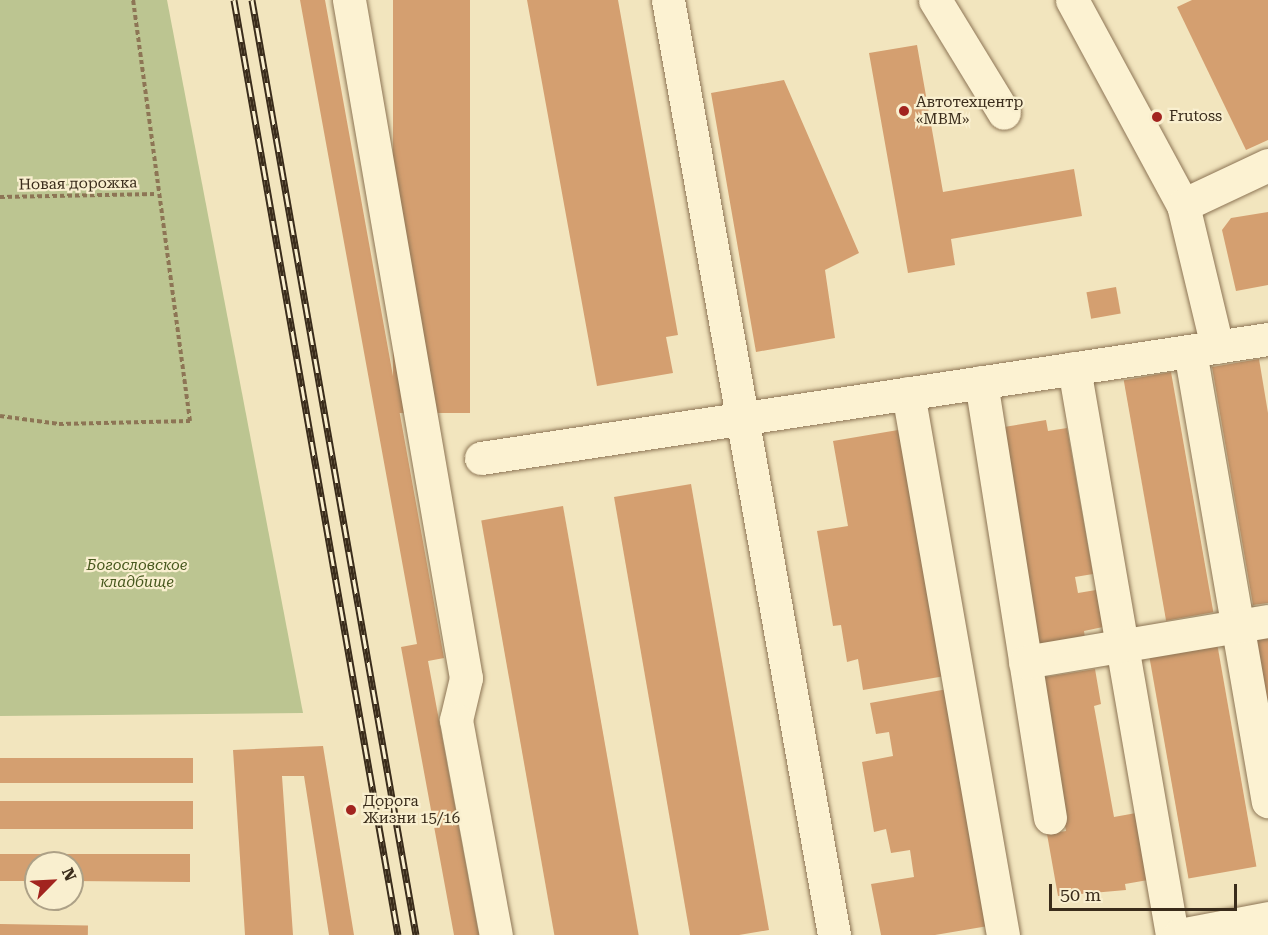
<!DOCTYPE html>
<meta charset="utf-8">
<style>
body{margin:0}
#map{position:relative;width:1268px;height:935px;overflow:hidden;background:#f2e5be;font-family:"Roboto Serif",serif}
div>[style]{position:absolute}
.cemetery>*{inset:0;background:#bcc591}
.building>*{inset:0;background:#d49f70;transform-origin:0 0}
.path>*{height:4px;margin-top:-2px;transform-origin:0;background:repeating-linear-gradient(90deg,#8d7555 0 4.5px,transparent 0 7.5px)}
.roads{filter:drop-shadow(0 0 2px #8d7555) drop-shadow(0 0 2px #8d7555)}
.minor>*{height:33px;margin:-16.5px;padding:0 16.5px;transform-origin:16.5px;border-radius:16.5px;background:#fcf2d2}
.rail>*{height:7px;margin-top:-3.5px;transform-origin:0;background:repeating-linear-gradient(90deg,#f9efcf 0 14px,#3a2c1b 0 28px);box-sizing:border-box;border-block:2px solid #3a2c1b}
.dots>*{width:16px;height:16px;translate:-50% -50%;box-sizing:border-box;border:3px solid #f9efcf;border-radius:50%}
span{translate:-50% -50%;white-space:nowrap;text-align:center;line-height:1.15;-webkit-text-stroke:4.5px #f9efcf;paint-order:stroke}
.poi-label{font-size:15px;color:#3a2c1b}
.left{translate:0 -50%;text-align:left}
.street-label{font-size:15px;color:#3a2c1b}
.park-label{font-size:15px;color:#48591f;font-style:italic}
.north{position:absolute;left:24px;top:851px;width:60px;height:60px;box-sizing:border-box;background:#f9efcf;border:2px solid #ada187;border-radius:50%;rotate:66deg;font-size:16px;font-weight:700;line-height:24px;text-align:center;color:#3a2c1b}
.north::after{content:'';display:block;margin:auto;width:21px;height:27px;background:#a2241f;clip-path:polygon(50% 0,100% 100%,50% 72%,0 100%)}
.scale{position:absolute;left:1049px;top:884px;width:188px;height:27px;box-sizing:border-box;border:3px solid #3a2c1b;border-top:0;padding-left:8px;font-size:18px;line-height:21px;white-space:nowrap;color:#3a2c1b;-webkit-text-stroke:4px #f9efcf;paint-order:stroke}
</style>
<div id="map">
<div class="cemetery">
<i style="clip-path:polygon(0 0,167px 0,303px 713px,0 716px)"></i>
</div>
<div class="building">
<i style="clip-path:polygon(300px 0,325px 0,444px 658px,428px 661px,479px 935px,454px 935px,401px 647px,417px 644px)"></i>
<i style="left:393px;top:0;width:77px;height:413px"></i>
<i style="clip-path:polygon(527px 0,618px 0,678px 335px,666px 337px,673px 373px,597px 386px)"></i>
<i style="clip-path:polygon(1192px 0,1268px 0,1268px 140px,1246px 150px,1177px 7px)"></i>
<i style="clip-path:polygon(917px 45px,943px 192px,1074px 169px,1082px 216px,951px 239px,955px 265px,908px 273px,869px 53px)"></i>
<i style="clip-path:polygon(784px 80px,859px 253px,825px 270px,835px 338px,756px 352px,711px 93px)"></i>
<i style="clip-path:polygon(1268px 212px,1268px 285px,1236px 291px,1222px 230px,1231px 218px)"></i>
<i style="left:1116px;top:287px;width:27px;height:30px;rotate:80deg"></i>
<i style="clip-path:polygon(1259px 359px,1268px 413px,1268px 603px,1253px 605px,1212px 367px)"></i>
<i style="left:1171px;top:372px;width:244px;height:48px;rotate:80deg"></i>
<i style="clip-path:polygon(1046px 420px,1048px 431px,1067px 428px,1093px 574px,1075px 577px,1078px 593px,1096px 590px,1103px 627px,1084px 631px,1085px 638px,1036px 647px,998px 428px)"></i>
<i style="clip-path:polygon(904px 429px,945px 676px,863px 690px,858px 659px,847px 662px,841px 625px,833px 626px,817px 531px,848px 526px,833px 441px)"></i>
<i style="clip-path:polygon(691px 484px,769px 930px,739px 935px,690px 935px,614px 497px)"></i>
<i style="left:563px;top:506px;width:436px;height:83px;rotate:80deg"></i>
<i style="clip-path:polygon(1268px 636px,1268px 700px,1267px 700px,1256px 638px)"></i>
<i style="left:1217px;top:643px;width:227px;height:69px;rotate:80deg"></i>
<i style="clip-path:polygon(1095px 669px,1101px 704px,1094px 706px,1114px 817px,1136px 813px,1148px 880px,1125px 884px,1126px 890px,1058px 896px,1047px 834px,1066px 831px,1039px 678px)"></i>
<i style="clip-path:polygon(953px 688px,994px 925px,935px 935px,881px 935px,871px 884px,914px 877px,910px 850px,891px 853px,886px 829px,874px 832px,862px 762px,893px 756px,889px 732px,876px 734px,870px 703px)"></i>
<i style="clip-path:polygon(323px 746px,354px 935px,329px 935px,304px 776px,282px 776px,293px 935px,245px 935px,233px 750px)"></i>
<i style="left:0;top:758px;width:193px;height:25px"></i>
<i style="left:193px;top:801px;width:28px;height:193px;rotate:90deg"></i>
<i style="clip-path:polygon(0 854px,190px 854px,190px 882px,72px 881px,72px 863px,36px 863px,36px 881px,0 881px)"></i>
<i style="left:0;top:924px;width:88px;height:11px;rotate:1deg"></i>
</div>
<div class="path">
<i style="left:0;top:197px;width:156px;rotate:-1.1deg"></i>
<i style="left:0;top:416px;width:60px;rotate:7.7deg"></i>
<i style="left:59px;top:424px;width:131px;rotate:-1.3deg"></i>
<i style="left:190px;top:421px;width:425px;rotate:-97.7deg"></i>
</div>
<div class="roads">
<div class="minor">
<i style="left:349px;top:0;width:688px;rotate:80.21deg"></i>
<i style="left:466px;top:678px;width:43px;rotate:103.4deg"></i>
<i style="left:456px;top:720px;width:219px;rotate:79.5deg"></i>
<i style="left:668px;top:0;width:950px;rotate:79.93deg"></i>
<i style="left:935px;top:0;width:132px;rotate:58.6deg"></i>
<i style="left:1072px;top:0;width:233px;rotate:61.6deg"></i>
<i style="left:1183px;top:205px;width:146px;rotate:76.5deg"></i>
<i style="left:1183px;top:205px;width:94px;rotate:-25.2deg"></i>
<i style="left:1190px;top:351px;width:457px;rotate:80.2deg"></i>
<i style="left:1074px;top:368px;width:575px;rotate:80.19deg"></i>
<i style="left:981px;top:382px;width:441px;rotate:81deg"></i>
<i style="left:908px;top:393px;width:550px;rotate:80.06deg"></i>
<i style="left:481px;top:458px;width:796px;rotate:-8.6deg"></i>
<i style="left:1025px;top:662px;width:246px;rotate:-9.6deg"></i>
<i style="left:1179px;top:935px;width:91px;rotate:-10.8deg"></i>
</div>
</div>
<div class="rail">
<i style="left:234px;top:0;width:949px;rotate:80.05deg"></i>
<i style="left:252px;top:0;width:949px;rotate:80.05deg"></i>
</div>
<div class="dots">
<i style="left:904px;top:111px;background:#a2241f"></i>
<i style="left:1157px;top:117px;background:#a2241f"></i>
<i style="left:351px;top:810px;background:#a2241f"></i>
</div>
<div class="poi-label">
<span class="left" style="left:916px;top:111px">Автотехцентр<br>«МВМ»</span>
<span class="left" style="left:1169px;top:117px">Frutoss</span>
<span class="left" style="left:363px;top:810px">Дорога<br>Жизни 15/16</span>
</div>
<div class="street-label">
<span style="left:78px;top:184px;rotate:-1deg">Новая дорожка</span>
</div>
<div class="park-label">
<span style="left:137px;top:574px">Богословское<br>кладбище</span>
</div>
<div class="north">N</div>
<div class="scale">50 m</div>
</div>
